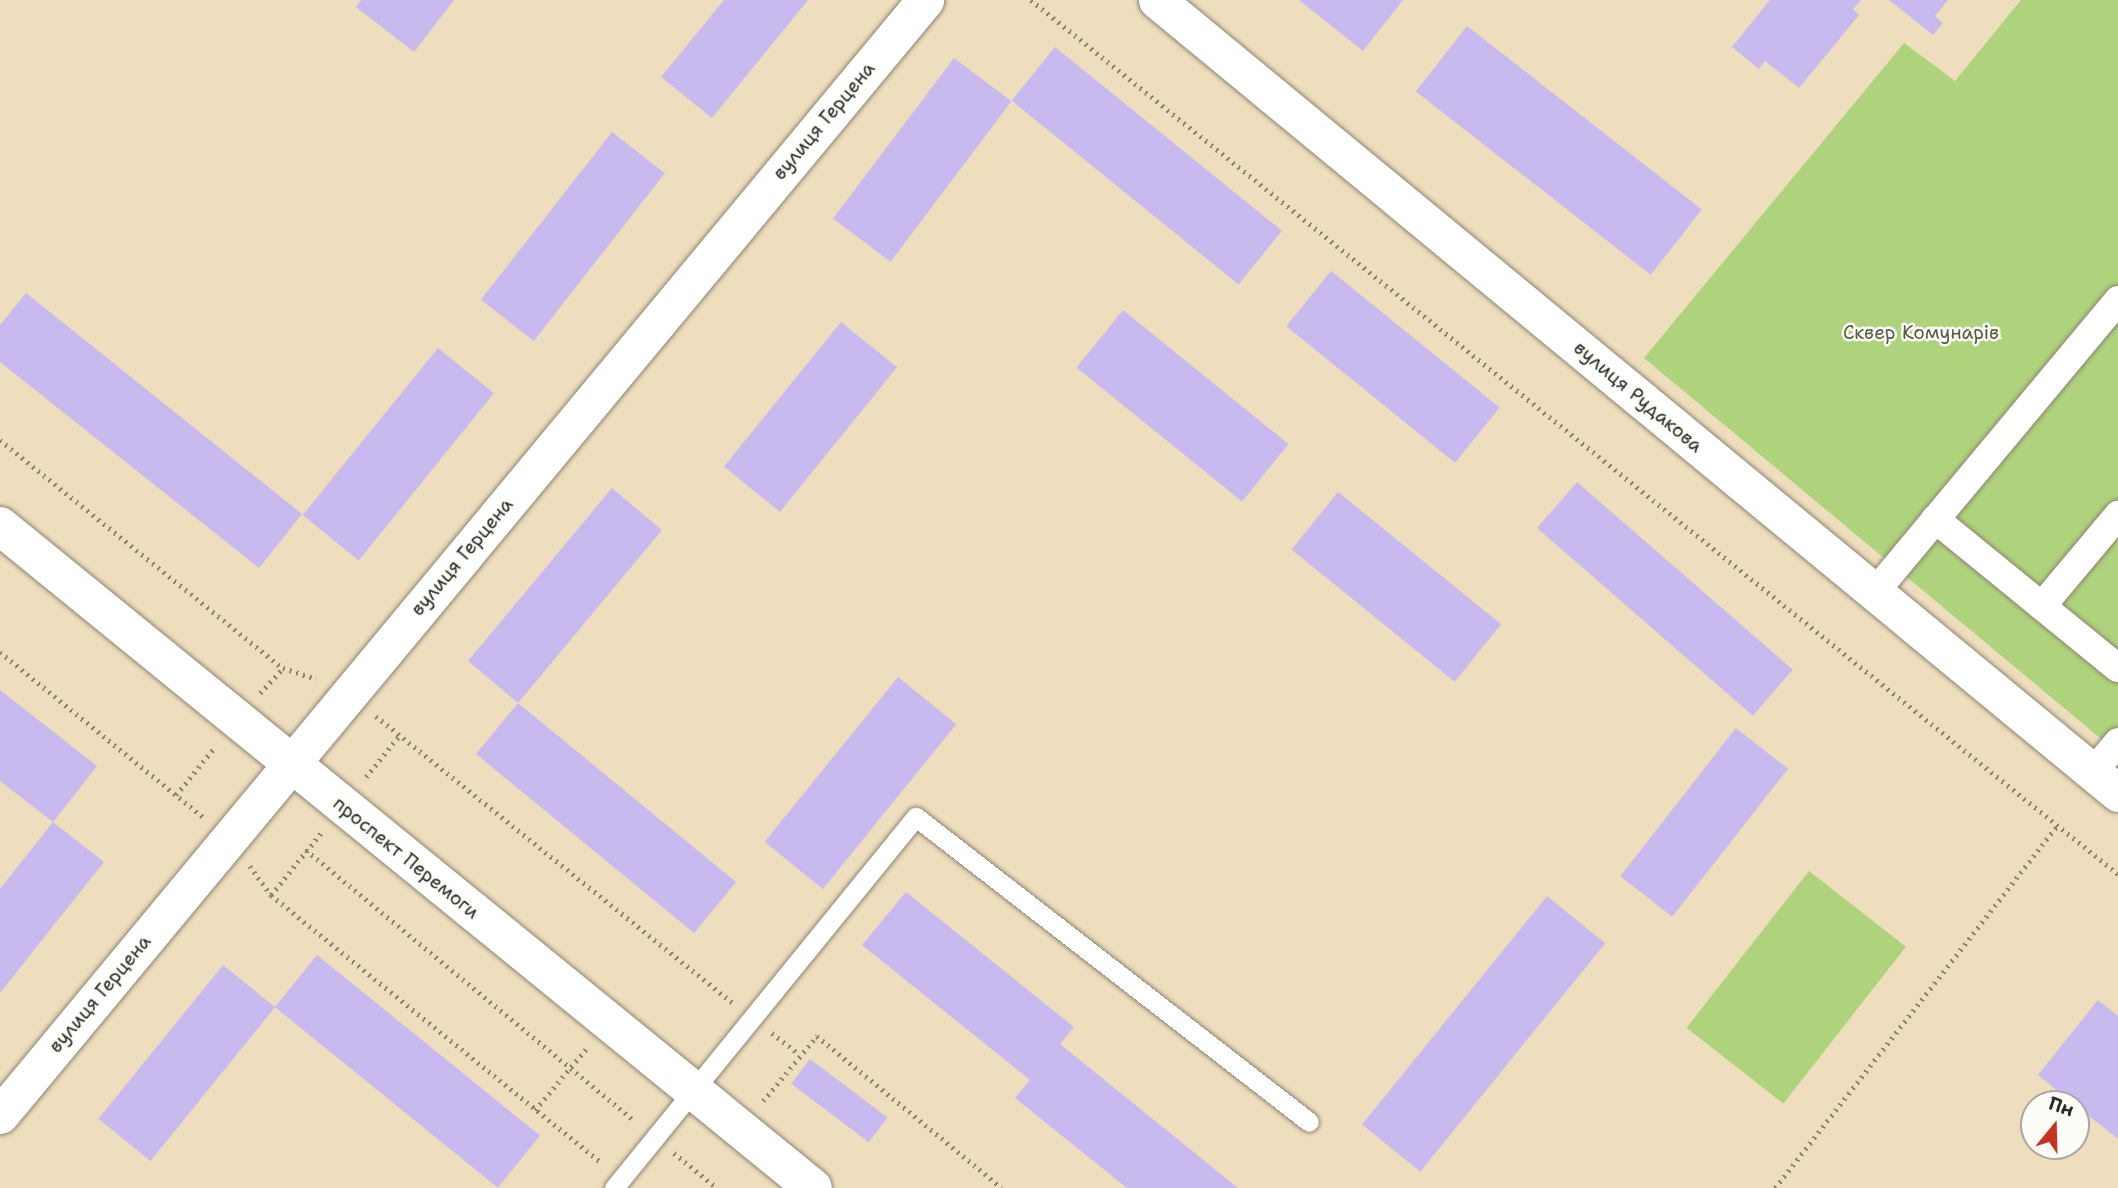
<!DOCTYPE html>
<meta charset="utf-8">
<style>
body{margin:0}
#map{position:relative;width:2118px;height:1188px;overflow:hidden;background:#eedebd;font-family:"Shantell Sans",sans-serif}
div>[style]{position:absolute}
.green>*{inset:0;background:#afd37c;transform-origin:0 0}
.building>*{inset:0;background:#c8baee;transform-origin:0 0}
.path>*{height:4.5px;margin-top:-2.25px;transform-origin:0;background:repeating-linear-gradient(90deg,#8c8474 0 2px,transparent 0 7px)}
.roads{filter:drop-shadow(0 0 2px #8c8474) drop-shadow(0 0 2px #8c8474)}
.service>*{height:19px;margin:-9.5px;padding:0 9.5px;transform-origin:9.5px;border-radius:9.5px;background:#fff}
.pedestrian>*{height:28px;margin:-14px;padding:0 14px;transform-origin:14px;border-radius:14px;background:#fff}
.minor>*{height:37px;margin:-18.5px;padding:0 18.5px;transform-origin:18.5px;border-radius:18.5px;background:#fff}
.secondary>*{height:38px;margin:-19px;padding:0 19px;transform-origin:19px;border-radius:19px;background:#fff}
span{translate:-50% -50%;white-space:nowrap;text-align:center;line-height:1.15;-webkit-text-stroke:5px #fdfcf7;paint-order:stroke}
.street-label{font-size:19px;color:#2b2b2b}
.park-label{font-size:19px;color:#535d43}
.north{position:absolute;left:2020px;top:1090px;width:70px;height:70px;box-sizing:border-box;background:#fdfcf7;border:2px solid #a9a8a5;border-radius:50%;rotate:19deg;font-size:19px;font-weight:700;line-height:28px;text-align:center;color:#2b2b2b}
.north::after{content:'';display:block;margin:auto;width:24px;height:32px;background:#c8321e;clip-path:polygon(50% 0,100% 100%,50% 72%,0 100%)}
</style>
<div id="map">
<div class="green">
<i style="clip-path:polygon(2021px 0,2118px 0,2118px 753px,1644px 358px,1904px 43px,1955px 81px)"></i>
<i style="left:1809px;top:871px;width:123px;height:199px;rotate:38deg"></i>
</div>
<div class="building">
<i style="clip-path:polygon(361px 0,454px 0,414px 52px,356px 7px)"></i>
<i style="clip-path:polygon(724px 0,808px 0,712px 118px,661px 77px)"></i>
<i style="clip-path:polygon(1299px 0,1403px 0,1363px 51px)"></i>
<i style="clip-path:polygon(1770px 0,1861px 0,1853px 9px,1859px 15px,1799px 88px,1765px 61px,1759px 69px,1732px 47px)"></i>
<i style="clip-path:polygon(1889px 0,1948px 0,1935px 16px,1943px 23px,1933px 35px)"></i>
<i style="left:1467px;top:26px;width:298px;height:83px;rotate:38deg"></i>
<i style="left:1055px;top:47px;width:292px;height:69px;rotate:39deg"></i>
<i style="left:954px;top:58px;width:72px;height:201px;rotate:37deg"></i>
<i style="left:612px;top:132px;width:67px;height:213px;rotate:38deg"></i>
<i style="left:1331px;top:271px;width:217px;height:71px;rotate:39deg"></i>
<i style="clip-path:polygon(26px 293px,302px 514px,259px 568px,0 362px,0 325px)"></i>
<i style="left:1123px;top:310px;width:213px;height:74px;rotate:39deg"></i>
<i style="left:841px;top:322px;width:72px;height:186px;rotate:39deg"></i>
<i style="left:438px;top:348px;width:72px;height:215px;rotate:39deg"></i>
<i style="left:1577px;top:482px;width:286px;height:61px;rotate:41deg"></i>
<i style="clip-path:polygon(612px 488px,662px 530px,518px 703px,736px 882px,694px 933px,476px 754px,518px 703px,468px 661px)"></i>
<i style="left:1338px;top:492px;width:210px;height:74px;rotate:39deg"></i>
<i style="left:898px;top:677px;width:75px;height:212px;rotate:39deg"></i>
<i style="clip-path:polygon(0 690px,97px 766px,53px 822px,0 781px)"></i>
<i style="left:1736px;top:728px;width:66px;height:188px;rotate:38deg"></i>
<i style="clip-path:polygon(53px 822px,104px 862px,0 993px,0 889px)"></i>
<i style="clip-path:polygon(906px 892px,1074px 1027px,1060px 1044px,1238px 1188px,1127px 1188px,1015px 1098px,1030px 1080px,862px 945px)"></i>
<i style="left:1547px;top:896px;width:75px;height:294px;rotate:39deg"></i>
<i style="left:317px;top:955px;width:287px;height:67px;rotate:39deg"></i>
<i style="left:223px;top:965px;width:67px;height:198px;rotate:39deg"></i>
<i style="clip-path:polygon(2098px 1000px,2118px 1016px,2118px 1139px,2038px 1075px)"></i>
<i style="left:810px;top:1059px;width:97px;height:31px;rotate:37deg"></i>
</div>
<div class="path">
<i style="left:1031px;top:0;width:1395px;rotate:38.8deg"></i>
<i style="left:0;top:440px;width:363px;rotate:38.9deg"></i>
<i style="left:283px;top:668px;width:35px;rotate:18deg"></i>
<i style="left:0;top:652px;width:262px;rotate:39.1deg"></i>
<i style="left:260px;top:693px;width:34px;rotate:-47deg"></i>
<i style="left:376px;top:716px;width:457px;rotate:38.8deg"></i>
<i style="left:366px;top:777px;width:51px;rotate:-51.3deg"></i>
<i style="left:176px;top:795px;width:60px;rotate:-51deg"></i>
<i style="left:306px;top:850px;width:426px;rotate:39.5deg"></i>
<i style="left:250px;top:866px;width:36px;rotate:54deg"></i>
<i style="left:271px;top:895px;width:424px;rotate:39deg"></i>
<i style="left:271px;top:895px;width:80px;rotate:-51.1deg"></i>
<i style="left:772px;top:1033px;width:34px;rotate:38deg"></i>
<i style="left:763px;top:1101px;width:85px;rotate:-50.3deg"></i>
<i style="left:817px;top:1036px;width:239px;rotate:39.4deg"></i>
<i style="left:535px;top:1110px;width:80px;rotate:-50.1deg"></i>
<i style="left:674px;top:1153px;width:55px;rotate:39.1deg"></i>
<i style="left:1775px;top:1188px;width:460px;rotate:-52.1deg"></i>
</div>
<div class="roads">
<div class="service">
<i style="left:614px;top:1188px;width:478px;rotate:-50.9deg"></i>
<i style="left:916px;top:817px;width:497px;rotate:37.8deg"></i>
</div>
<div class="pedestrian">
<i style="left:1935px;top:519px;width:236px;rotate:39.2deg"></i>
<i style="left:1875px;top:592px;width:380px;rotate:-50.2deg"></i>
<i style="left:2042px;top:606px;width:119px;rotate:-50.1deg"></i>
<i style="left:2093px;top:772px;width:39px;rotate:-50deg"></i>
</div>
<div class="minor">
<i style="left:1157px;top:0;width:1246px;rotate:39.53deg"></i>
<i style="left:0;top:1115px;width:1449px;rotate:-50.32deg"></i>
</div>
<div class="secondary">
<i style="left:0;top:526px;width:1048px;rotate:39.15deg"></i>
</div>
</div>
<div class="street-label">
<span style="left:824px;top:121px;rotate:-50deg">вулиця Герцена</span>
<span style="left:1638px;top:397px;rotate:40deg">вулиця Рудакова</span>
<span style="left:462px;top:557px;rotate:-50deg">вулиця Герцена</span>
<span style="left:406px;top:858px;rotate:39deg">проспект Перемоги</span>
<span style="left:100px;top:994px;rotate:-50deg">вулиця Герцена</span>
</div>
<div class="park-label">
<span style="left:1921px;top:333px">Сквер Комунарів</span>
</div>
<div class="north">Пн</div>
</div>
